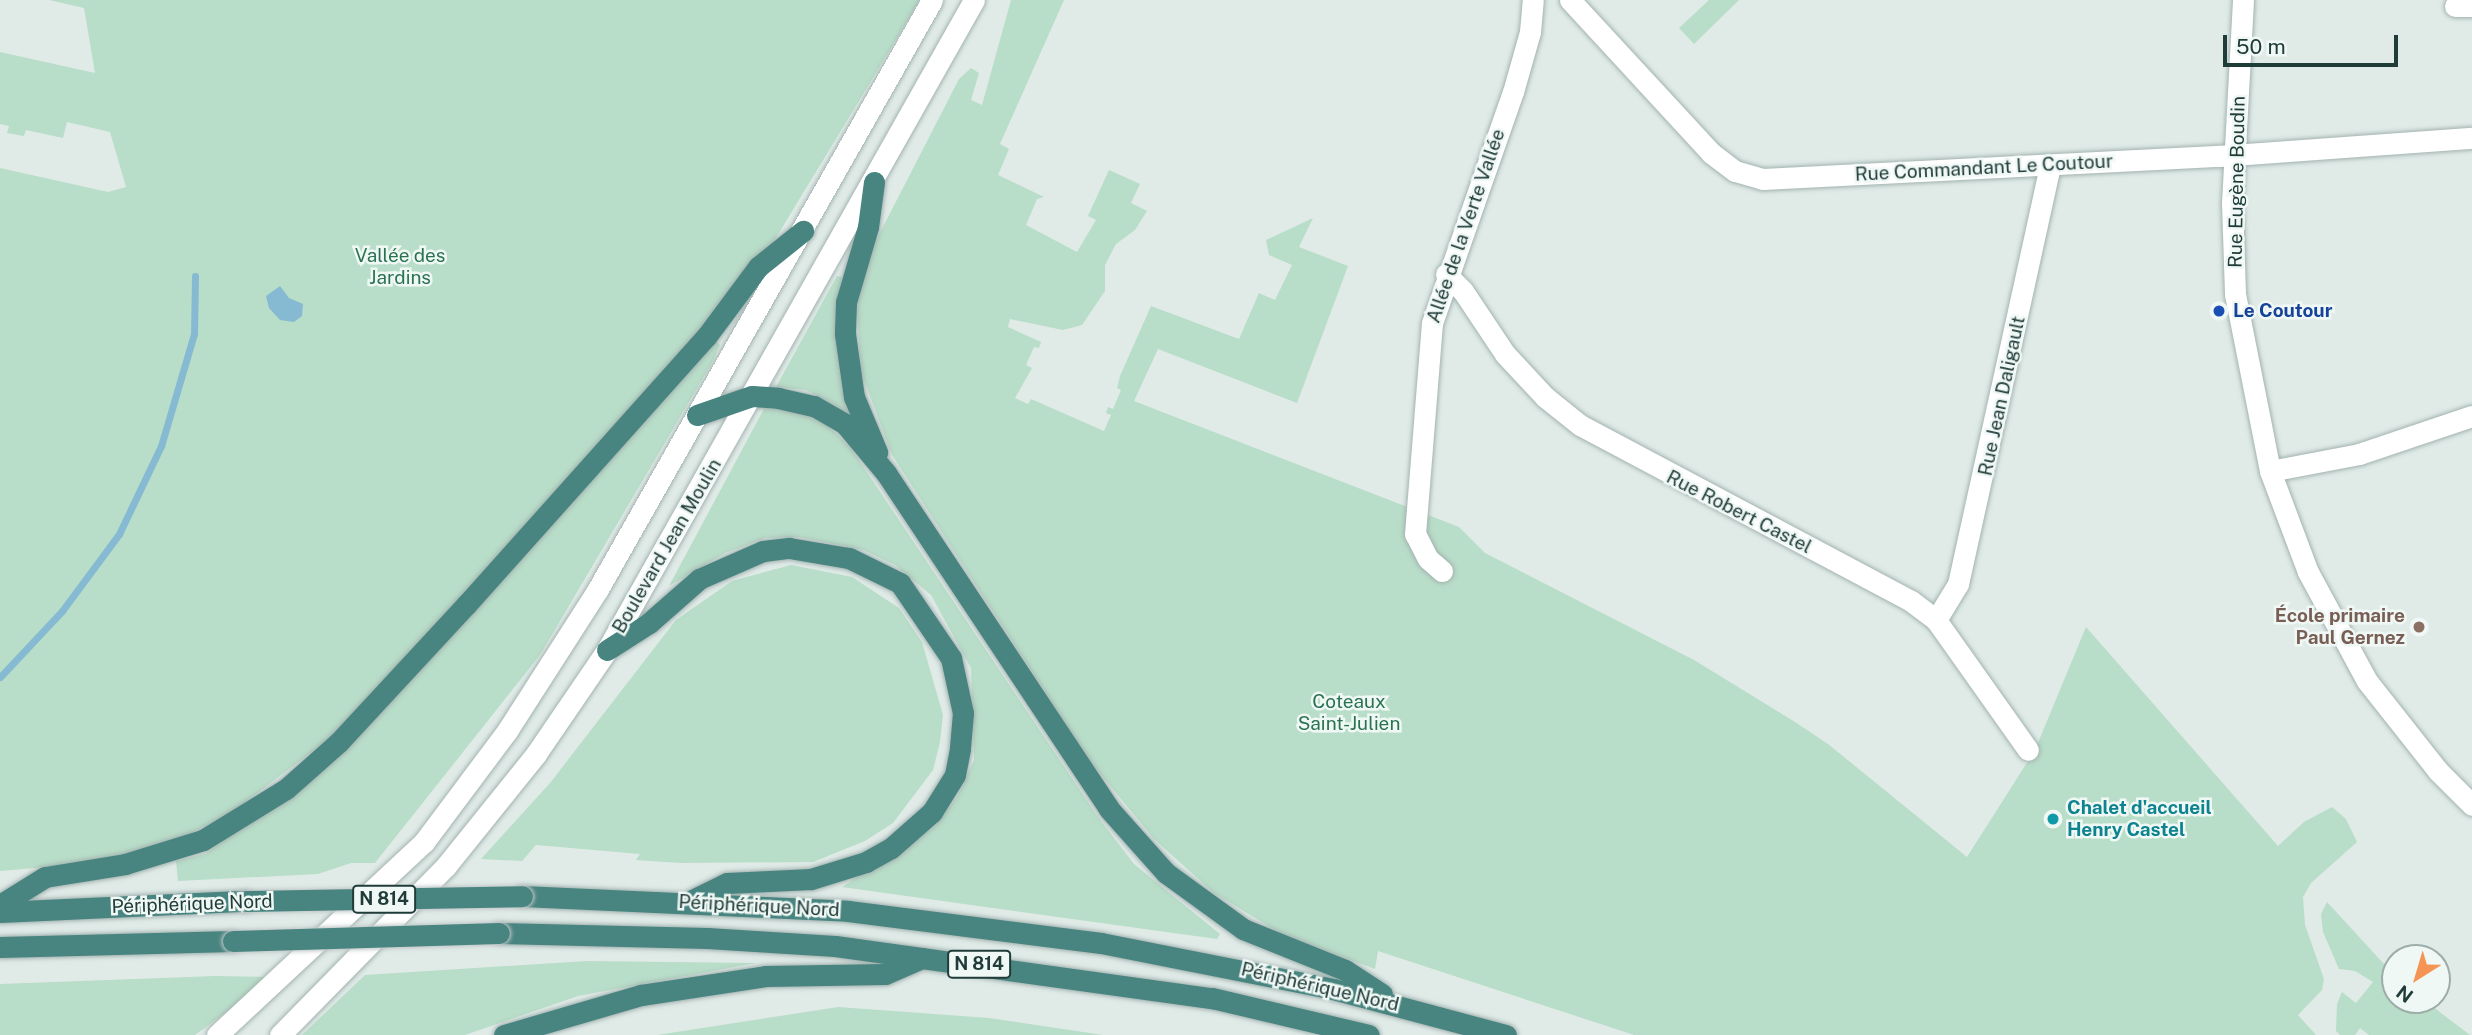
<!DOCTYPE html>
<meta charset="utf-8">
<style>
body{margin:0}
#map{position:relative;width:2472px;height:1035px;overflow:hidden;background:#e0ebe8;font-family:"Public Sans",sans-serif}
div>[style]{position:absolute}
.green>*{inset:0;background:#b8ddc8}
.water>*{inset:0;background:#86bad2}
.stream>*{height:7px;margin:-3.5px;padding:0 3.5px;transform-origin:3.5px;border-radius:3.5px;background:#86bad2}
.roads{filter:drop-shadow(0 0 2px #a3b3b0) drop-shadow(0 0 2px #a3b3b0)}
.minor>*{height:21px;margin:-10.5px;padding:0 10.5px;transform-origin:10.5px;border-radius:10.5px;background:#fff}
.tertiary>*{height:21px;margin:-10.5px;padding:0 10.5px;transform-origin:10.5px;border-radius:10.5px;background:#fff}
.secondary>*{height:21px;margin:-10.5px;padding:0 10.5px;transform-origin:10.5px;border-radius:10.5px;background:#fff}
.trunk>*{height:21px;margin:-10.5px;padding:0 10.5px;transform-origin:10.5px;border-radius:10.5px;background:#488480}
.bridges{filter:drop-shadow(0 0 2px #c1c8c8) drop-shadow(0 0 2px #c1c8c8)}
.trunk-bridge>*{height:21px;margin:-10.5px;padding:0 10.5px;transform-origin:10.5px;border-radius:10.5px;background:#488480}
.dots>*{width:19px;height:19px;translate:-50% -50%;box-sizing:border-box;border:4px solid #f0f8f5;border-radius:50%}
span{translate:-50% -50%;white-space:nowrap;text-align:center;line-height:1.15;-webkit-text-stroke:5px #f0f8f5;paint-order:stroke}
.shield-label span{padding:2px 5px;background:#f0f8f5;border:2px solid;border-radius:5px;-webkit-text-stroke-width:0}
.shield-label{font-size:18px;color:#203c39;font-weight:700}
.street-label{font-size:19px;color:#203c39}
.park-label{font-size:19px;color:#2a7352}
.transit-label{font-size:19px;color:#164399;font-weight:700}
.left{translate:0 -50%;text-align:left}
.education-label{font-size:19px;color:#785e54;font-weight:700}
.right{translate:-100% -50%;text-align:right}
.culture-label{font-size:19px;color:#0d838f;font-weight:700}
.north{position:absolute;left:2381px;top:944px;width:70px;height:70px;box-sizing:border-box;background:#f0f8f5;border:2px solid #9dadaa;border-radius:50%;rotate:217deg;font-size:19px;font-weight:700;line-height:28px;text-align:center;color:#203c39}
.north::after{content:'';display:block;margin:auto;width:24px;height:32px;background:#f49555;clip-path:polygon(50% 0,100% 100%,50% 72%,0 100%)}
.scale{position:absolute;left:2223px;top:35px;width:175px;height:32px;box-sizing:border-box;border:4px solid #203c39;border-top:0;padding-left:9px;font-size:21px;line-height:24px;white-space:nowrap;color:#203c39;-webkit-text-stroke:5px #f0f8f5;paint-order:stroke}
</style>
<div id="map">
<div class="green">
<i style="clip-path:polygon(49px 0,920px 0,768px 251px,473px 585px,334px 735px,232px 812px,168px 845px,81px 864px,0 871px,0 168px,108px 192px,126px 187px,110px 132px,67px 122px,63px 138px,26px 130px,24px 136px,7px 133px,9px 126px,0 124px,0 52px,95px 73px,84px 8px)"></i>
<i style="clip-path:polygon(1011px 0,1064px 0,1000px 144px,1009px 149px,998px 175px,1044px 197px,1037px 199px,1026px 225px,1077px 252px,1096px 220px,1088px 216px,1109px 170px,1140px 184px,1131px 203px,1147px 211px,1135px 230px,1116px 244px,1105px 265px,1105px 291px,1082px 325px,1063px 330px,1010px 319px,1008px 327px,1041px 342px,1039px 348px,1034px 347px,1026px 365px,1032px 368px,1015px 398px,1028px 404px,1031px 399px,1104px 431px,1111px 415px,1106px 413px,1108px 407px,1113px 409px,1121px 390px,1117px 388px,1120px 376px,1151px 306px,1239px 339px,1259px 293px,1275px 300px,1292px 265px,1269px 255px,1266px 240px,1313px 218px,1299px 247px,1348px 266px,1297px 403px,1158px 349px,1134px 401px,1459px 527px,1485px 553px,1694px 660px,1795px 722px,1828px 744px,1967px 857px,2035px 750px,2086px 627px,2278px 846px,2304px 822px,2332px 807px,2346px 819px,2357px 842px,2311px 883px,2303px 897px,2305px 925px,2324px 979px,2322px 990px,2298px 1015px,2316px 1035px,1634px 1035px,1378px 951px,1375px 969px,1285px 936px,1214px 893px,1154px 839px,1089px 760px,892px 455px,861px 372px,857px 306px,868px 256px,959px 79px,971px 68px,979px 73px,971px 100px,982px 105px)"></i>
<i style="clip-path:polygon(1709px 0,1739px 0,1694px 44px,1679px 28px)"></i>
<i style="clip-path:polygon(837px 276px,842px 277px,837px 310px,858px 426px,835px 405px,806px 390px,776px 387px)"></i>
<i style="clip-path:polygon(716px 341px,720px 345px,713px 361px,540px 655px,375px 863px,351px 863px,318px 874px,178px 881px,176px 861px,205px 854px,342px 754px)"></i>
<i style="clip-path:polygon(765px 407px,795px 409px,825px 423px,850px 447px,1098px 817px,1134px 864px,1220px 934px,1217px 939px,842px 887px,934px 827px,957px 797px,974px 760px,971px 668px,931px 595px,895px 565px,863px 550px,799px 537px,765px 538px,725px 553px,669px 586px)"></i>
<i style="clip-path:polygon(791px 565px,852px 577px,899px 608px,922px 642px,943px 715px,940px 742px,933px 770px,893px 823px,865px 841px,813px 862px,680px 863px,636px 860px,640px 854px,536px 845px,522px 861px,481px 859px,550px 783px,676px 620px,732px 581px)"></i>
<i style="clip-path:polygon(2327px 902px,2395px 976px,2395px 1000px,2424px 1000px,2470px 1035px,2369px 1035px,2360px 1028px,2355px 1035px,2340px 1035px,2336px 1031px,2337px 1004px,2342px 992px,2356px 1003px,2373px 982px,2355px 971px,2339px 969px,2323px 932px,2321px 914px)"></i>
<i style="clip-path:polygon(587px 961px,756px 963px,578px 996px,465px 1035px,302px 1035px,365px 975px)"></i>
<i style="clip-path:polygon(215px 976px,274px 977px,195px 1035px,0 1035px,0 984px)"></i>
<i style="clip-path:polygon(838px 1007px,989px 1018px,1103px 1035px,657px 1035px)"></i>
</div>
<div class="water">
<i style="clip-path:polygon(280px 286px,289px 298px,303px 304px,302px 316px,294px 322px,280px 320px,269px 308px,266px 296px)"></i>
</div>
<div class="stream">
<i style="left:0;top:677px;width:91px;rotate:-46.8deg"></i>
<i style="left:62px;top:611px;width:96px;rotate:-53.5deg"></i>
<i style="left:119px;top:534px;width:98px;rotate:-64.5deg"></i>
<i style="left:161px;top:446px;width:117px;rotate:-73.6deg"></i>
<i style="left:194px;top:334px;width:58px;rotate:-89deg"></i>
</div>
<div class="roads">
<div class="minor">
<i style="left:1570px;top:0;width:208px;rotate:47.3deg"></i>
<i style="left:1711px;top:153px;width:30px;rotate:37deg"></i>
<i style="left:1735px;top:171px;width:29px;rotate:16deg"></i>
<i style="left:1763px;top:179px;width:457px;rotate:-2.9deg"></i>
<i style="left:2455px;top:6px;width:17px"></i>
<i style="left:1446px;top:274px;width:24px;rotate:45deg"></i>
<i style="left:1463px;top:291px;width:76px;rotate:56.3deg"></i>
<i style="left:1505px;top:354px;width:59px;rotate:47.1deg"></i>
<i style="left:1545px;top:397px;width:45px;rotate:38.7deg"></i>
<i style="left:1580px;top:425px;width:375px;rotate:28deg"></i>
<i style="left:1911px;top:601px;width:31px;rotate:37deg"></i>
<i style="left:1936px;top:620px;width:159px;rotate:54.7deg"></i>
<i style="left:2270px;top:471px;width:91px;rotate:-10.8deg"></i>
<i style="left:2359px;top:454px;width:119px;rotate:-18.6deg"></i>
<i style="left:1442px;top:571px;width:18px;rotate:-139deg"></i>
<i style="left:1428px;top:559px;width:28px;rotate:-117deg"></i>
<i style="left:1415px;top:534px;width:212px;rotate:-85.4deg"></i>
<i style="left:1432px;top:323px;width:245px;rotate:-70.7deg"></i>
<i style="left:1513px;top:92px;width:62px;rotate:-74.2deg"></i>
<i style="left:1530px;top:32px;width:32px;rotate:-85deg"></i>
<i style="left:1936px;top:620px;width:42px;rotate:-58.6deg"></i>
<i style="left:1958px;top:584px;width:428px;rotate:-77.6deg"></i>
</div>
<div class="tertiary">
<i style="left:2243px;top:0;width:203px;rotate:93.1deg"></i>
<i style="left:2232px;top:203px;width:91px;rotate:88.1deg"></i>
<i style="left:2235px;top:294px;width:180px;rotate:78.8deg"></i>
<i style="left:2270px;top:471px;width:108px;rotate:69.4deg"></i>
<i style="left:2308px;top:572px;width:124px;rotate:61.6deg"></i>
<i style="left:2367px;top:681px;width:115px;rotate:51.7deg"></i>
<i style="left:2438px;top:771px;width:48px;rotate:45deg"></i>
<i style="left:2219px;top:156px;width:254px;rotate:-4.1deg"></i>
</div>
<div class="secondary">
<i style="left:217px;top:1035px;width:283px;rotate:-43deg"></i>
<i style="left:424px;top:842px;width:139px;rotate:-53.2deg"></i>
<i style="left:507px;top:731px;width:169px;rotate:-57.3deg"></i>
<i style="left:598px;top:589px;width:677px;rotate:-60.44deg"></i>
<i style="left:280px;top:1035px;width:237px;rotate:-45.5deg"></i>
<i style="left:446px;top:866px;width:144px;rotate:-51.2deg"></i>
<i style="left:536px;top:754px;width:126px;rotate:-55.7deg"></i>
<i style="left:607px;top:650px;width:746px;rotate:-60.55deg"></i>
</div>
<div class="trunk">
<i style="left:874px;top:182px;width:45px;rotate:97.6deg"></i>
<i style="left:868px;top:227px;width:78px;rotate:106.3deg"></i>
<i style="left:846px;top:302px;width:32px;rotate:92deg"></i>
<i style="left:845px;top:334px;width:64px;rotate:81.9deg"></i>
<i style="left:854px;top:397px;width:60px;rotate:67.3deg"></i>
<i style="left:697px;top:415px;width:58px;rotate:-19.1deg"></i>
<i style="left:752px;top:396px;width:26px;rotate:4deg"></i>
<i style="left:778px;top:398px;width:37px;rotate:13deg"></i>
<i style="left:814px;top:406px;width:36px;rotate:30deg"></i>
<i style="left:845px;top:424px;width:64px;rotate:50.1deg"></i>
<i style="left:886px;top:473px;width:403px;rotate:56.4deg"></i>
<i style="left:1109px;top:809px;width:86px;rotate:48.3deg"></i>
<i style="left:1166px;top:873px;width:95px;rotate:36deg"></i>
<i style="left:1243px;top:929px;width:110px;rotate:21.9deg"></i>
<i style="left:1345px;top:970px;width:44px;rotate:33deg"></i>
<i style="left:607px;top:650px;width:50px;rotate:-32.7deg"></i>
<i style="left:649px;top:623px;width:67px;rotate:-41.3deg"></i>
<i style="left:699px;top:579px;width:70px;rotate:-23.6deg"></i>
<i style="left:763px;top:551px;width:26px;rotate:-7deg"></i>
<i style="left:789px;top:548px;width:61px;rotate:9.5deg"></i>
<i style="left:849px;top:558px;width:57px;rotate:26.1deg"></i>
<i style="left:900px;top:583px;width:91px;rotate:55.8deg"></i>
<i style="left:951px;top:658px;width:56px;rotate:77.7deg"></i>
<i style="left:963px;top:713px;width:36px;rotate:95deg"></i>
<i style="left:960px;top:749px;width:26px;rotate:101deg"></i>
<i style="left:955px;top:775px;width:44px;rotate:121.9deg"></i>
<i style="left:932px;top:812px;width:55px;rotate:138.7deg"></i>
<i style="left:891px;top:848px;width:29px;rotate:151deg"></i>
<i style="left:866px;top:862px;width:58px;rotate:162.8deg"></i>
<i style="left:811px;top:879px;width:84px;rotate:177.3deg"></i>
<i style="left:727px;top:883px;width:39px;rotate:154deg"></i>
<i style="left:522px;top:896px;width:326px;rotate:2.6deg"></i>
<i style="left:848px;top:911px;width:255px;rotate:7.2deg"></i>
<i style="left:1101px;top:943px;width:237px;rotate:11.2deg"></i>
<i style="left:1333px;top:989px;width:179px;rotate:14.9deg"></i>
<i style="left:0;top:905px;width:53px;rotate:-31.9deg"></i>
<i style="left:45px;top:877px;width:81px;rotate:-9.2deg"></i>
<i style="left:125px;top:864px;width:82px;rotate:-17.1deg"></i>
<i style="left:203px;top:840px;width:97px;rotate:-31.6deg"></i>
<i style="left:286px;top:789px;width:71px;rotate:-41.6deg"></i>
<i style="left:339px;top:742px;width:188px;rotate:-47.2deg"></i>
<i style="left:467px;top:604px;width:358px;rotate:-48.2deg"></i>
<i style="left:706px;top:337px;width:87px;rotate:-53.4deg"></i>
<i style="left:758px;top:267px;width:58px;rotate:-38.7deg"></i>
<i style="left:0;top:912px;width:246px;rotate:-2.6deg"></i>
<i style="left:499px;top:933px;width:208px;rotate:1.4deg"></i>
<i style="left:707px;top:938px;width:128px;rotate:3.6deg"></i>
<i style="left:835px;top:946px;width:381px;rotate:7.9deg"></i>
<i style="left:1212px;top:998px;width:161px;rotate:13.3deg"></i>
<i style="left:0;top:947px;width:233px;rotate:-1.5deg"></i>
<i style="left:504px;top:1035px;width:143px;rotate:-16.3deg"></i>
<i style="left:641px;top:995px;width:126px;rotate:-8.6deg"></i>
<i style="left:766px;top:976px;width:119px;rotate:-1deg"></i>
<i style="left:885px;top:974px;width:40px;rotate:-23.4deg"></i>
</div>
</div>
<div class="bridges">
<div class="trunk-bridge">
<i style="left:246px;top:901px;width:276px;rotate:-1deg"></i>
<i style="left:233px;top:941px;width:266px;rotate:-1.7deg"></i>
</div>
</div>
<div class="dots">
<i style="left:2219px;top:311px;background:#1a4fb4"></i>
<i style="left:2419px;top:627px;background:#8d6e63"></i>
<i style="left:2053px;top:819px;background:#0f9aa8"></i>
</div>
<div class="shield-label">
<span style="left:384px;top:899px">N 814</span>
<span style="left:979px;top:964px">N 814</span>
</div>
<div class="street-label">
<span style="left:1984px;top:168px;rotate:-3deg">Rue Commandant Le Coutour</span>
<span style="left:2237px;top:182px;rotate:-89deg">Rue Eugène Boudin</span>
<span style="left:1466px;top:226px;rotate:-71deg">Allée de la Verte Vallée</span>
<span style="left:2002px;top:396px;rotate:-78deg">Rue Jean Daligault</span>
<span style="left:1739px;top:512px;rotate:27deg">Rue Robert Castel</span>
<span style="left:667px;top:546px;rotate:-60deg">Boulevard Jean Moulin</span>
<span style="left:192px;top:904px;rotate:-2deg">Périphérique Nord</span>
<span style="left:759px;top:906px;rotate:3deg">Périphérique Nord</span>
<span style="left:1320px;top:987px;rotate:13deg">Périphérique Nord</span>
</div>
<div class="park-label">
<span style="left:400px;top:267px">Vallée des<br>Jardins</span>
<span style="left:1349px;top:713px">Coteaux<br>Saint-Julien</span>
</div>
<div class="transit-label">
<span class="left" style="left:2233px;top:311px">Le Coutour</span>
</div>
<div class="education-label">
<span class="right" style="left:2405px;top:627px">École primaire<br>Paul Gernez</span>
</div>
<div class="culture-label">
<span class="left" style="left:2067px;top:819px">Chalet d'accueil<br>Henry Castel</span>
</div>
<div class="north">N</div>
<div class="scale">50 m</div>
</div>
